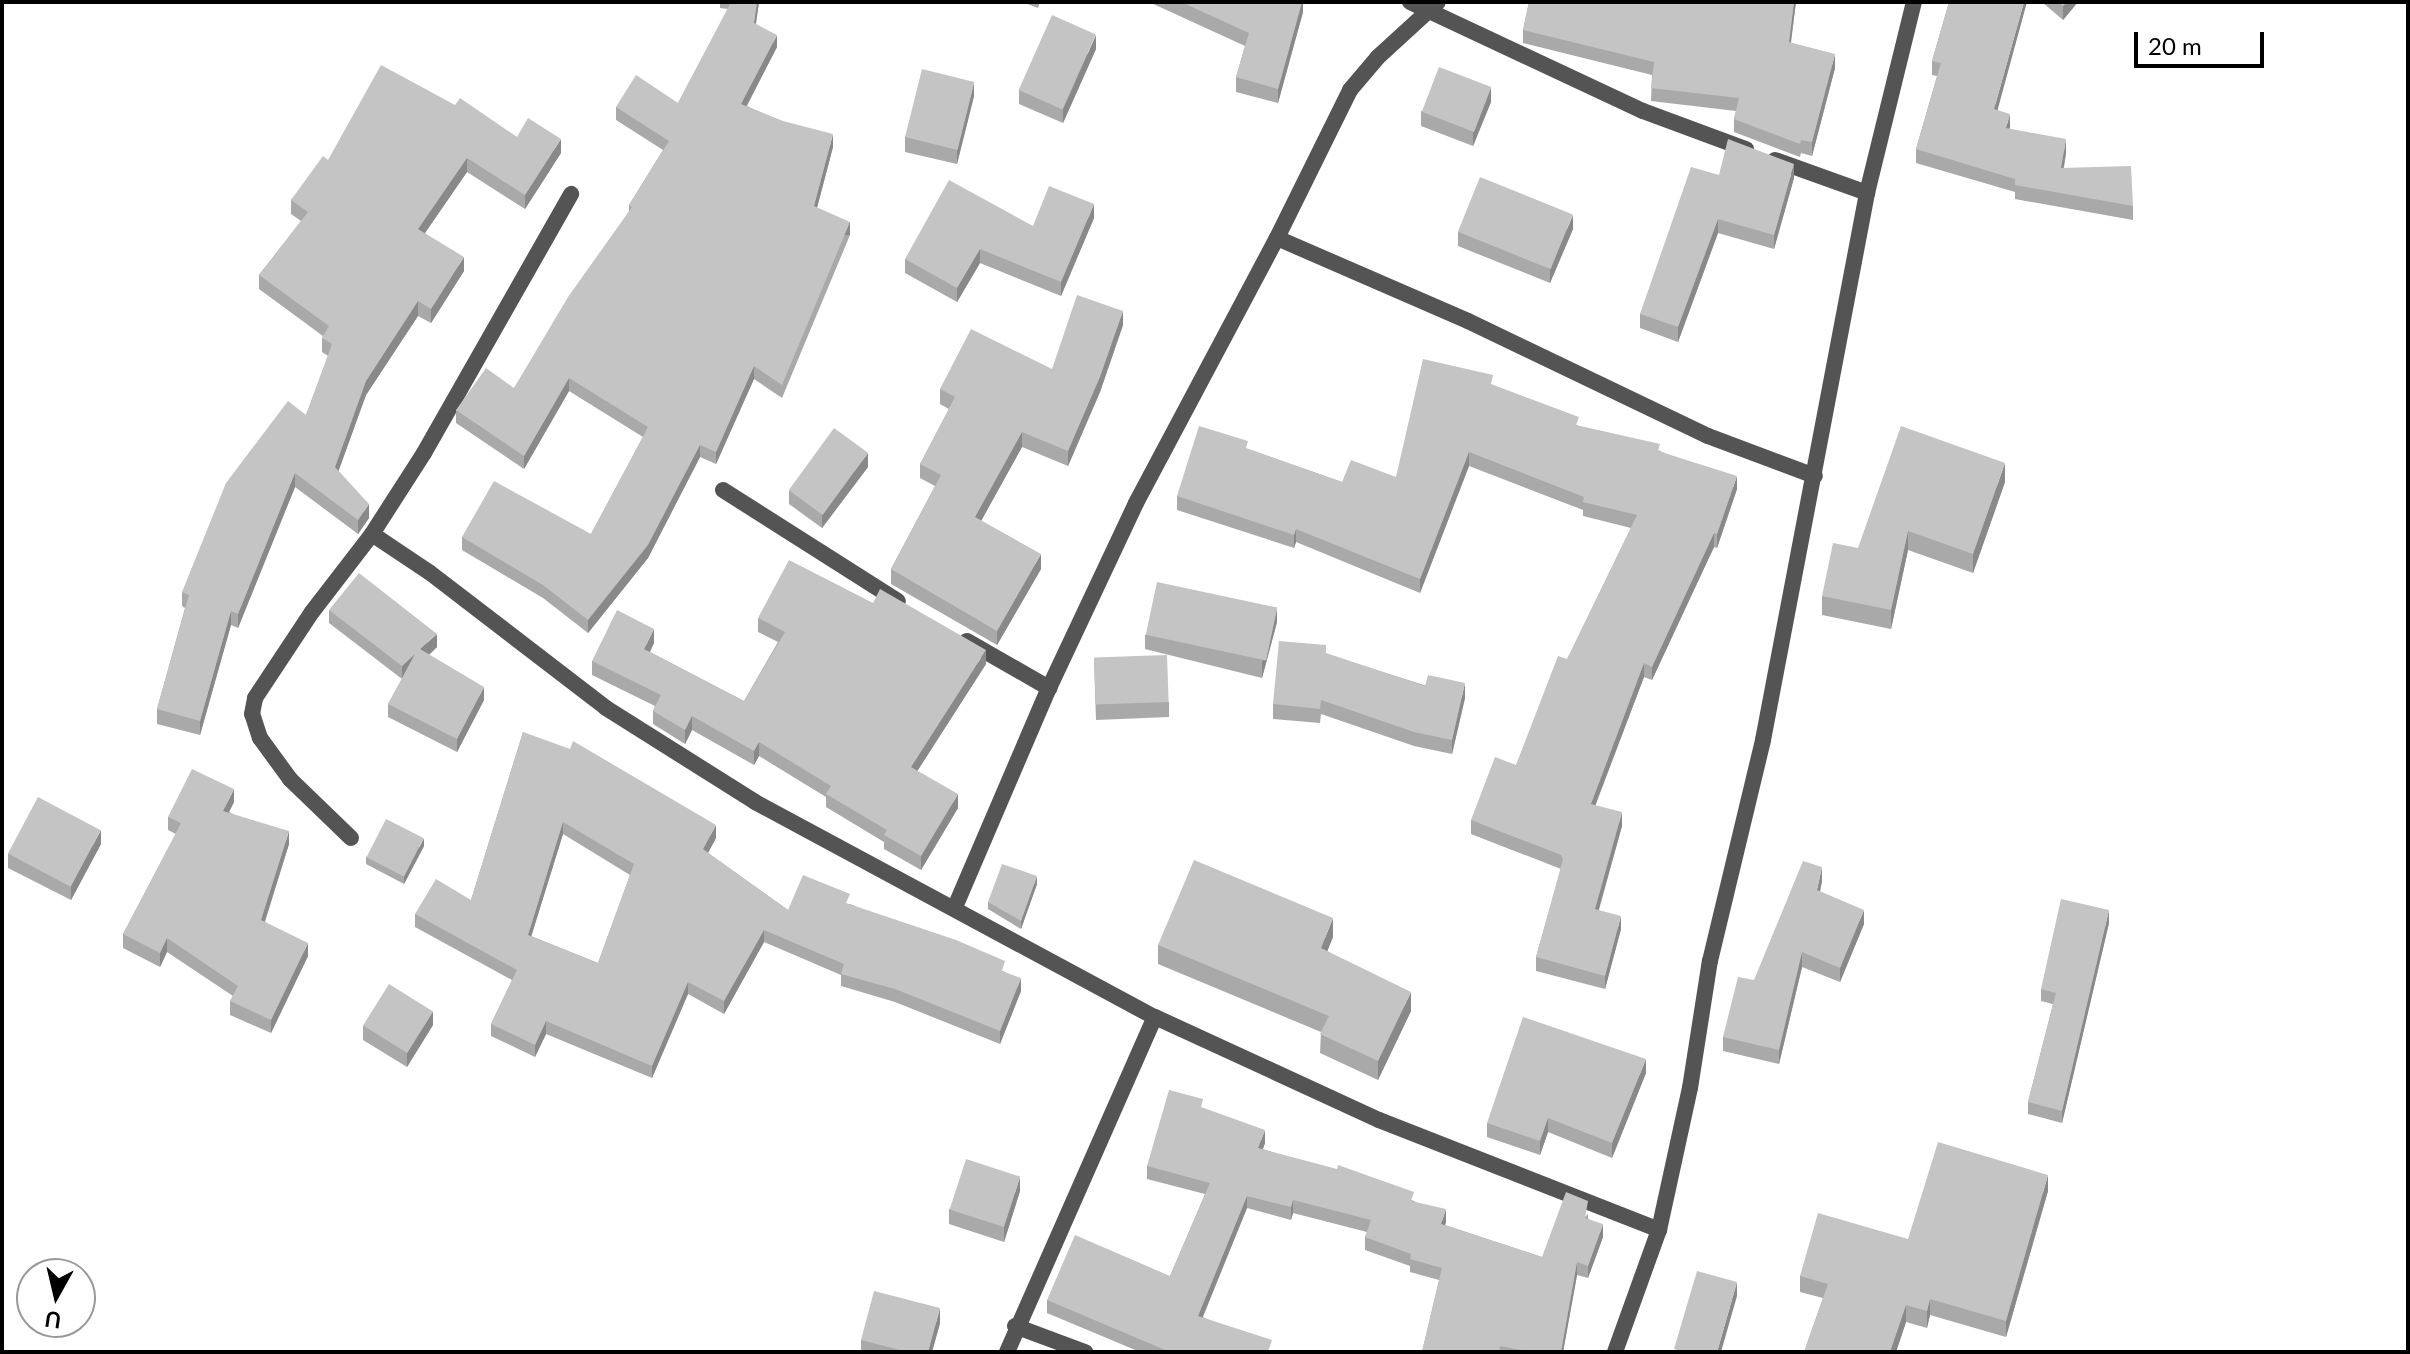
<!DOCTYPE html>
<style>
body{margin:0}
#map{position:relative;width:2410px;height:1354px;overflow:hidden;background:#fff;font-family:Lato,sans-serif}
div>[style]{position:absolute}
.minor>*{height:16px;margin:-8px;padding:0 8px;transform-origin:8px;border-radius:8px;background:#545454}
.wall>*{inset:0;background:#a9a9a9}
.shaded-wall>*{inset:0;background:#898989;transform-origin:0 0}
.building>*{inset:0;background:#c4c4c4;transform-origin:0 0}
span{translate:-50% -50%;white-space:nowrap;text-align:center;line-height:1.15;-webkit-text-stroke:6px #fff;paint-order:stroke}
.frame{position:absolute;inset:0;border:4px solid #000;pointer-events:none}
.north{position:absolute;left:16px;top:1258px;width:80px;height:80px;box-sizing:border-box;background:#fff;border:2px solid #999;border-radius:50%;rotate:188deg;font-size:22px;font-weight:700;line-height:32px;text-align:center;color:#000}
.north::after{content:'';display:block;margin:auto;width:28px;height:36px;background:#000;clip-path:polygon(50% 0,100% 100%,50% 72%,0 100%)}
.scale{position:absolute;left:2134px;top:32px;width:130px;height:36px;box-sizing:border-box;border:4px solid #000;border-top:0;padding-left:10px;font-size:24px;line-height:28px;white-space:nowrap;color:#000;-webkit-text-stroke:6px #fff;paint-order:stroke}
</style>
<div id="map">
<div class="minor">
<i style="left:1410px;top:2px;width:257px;rotate:25.1deg"></i>
<i style="left:1643px;top:111px;width:110px;rotate:20.3deg"></i>
<i style="left:1775px;top:160px;width:98px;rotate:19.7deg"></i>
<i style="left:1277px;top:238px;width:208px;rotate:23.5deg"></i>
<i style="left:1468px;top:321px;width:266px;rotate:25.6deg"></i>
<i style="left:1708px;top:436px;width:114px;rotate:20.5deg"></i>
<i style="left:723px;top:490px;width:207px;rotate:32.4deg"></i>
<i style="left:372px;top:534px;width:96px;rotate:-57.3deg"></i>
<i style="left:424px;top:453px;width:298px;rotate:-60.4deg"></i>
<i style="left:967px;top:641px;width:95px;rotate:29.8deg"></i>
<i style="left:351px;top:838px;width:85px;rotate:-136deg"></i>
<i style="left:290px;top:779px;width:51px;rotate:-126.2deg"></i>
<i style="left:260px;top:738px;width:25px;rotate:-108deg"></i>
<i style="left:252px;top:714px;width:16px;rotate:-79deg"></i>
<i style="left:255px;top:698px;width:103px;rotate:-56.5deg"></i>
<i style="left:312px;top:612px;width:98px;rotate:-52.4deg"></i>
<i style="left:372px;top:534px;width:69px;rotate:33.7deg"></i>
<i style="left:429px;top:572px;width:223px;rotate:37.5deg"></i>
<i style="left:606px;top:708px;width:176px;rotate:32.2deg"></i>
<i style="left:755px;top:802px;width:454px;rotate:28.3deg"></i>
<i style="left:955px;top:907px;width:238px;rotate:-66.8deg"></i>
<i style="left:1049px;top:688px;width:204px;rotate:-64.8deg"></i>
<i style="left:1136px;top:503px;width:300px;rotate:-62deg"></i>
<i style="left:1277px;top:238px;width:165px;rotate:-63.7deg"></i>
<i style="left:1350px;top:90px;width:43px;rotate:-49.7deg"></i>
<i style="left:1378px;top:57px;width:81px;rotate:-42.5deg"></i>
<i style="left:1015px;top:1326px;width:75px;rotate:20.4deg"></i>
<i style="left:1007px;top:1352px;width:366px;rotate:-66.2deg"></i>
<i style="left:1155px;top:1017px;width:247px;rotate:24.7deg"></i>
<i style="left:1379px;top:1120px;width:301px;rotate:21.4deg"></i>
<i style="left:1615px;top:1352px;width:130px;rotate:-70.2deg"></i>
<i style="left:1659px;top:1230px;width:145px;rotate:-77.7deg"></i>
<i style="left:1690px;top:1088px;width:129px;rotate:-81.1deg"></i>
<i style="left:1710px;top:961px;width:227px;rotate:-76.5deg"></i>
<i style="left:1763px;top:740px;width:557px;rotate:-79.23deg"></i>
<i style="left:1867px;top:193px;width:197px;rotate:-76.2deg"></i>
</div>
<div class="wall">
<i style="clip-path:polygon(720px 2px,759px 2px,756px 24px,777px 47px,747px 106px,833px 147px,817px 208px,850px 235px,782px 398px,754px 379px,716px 464px,700px 457px,648px 558px,588px 633px,543px 598px,462px 550px,462px 537px,591px 534px,643px 437px,569px 391px,524px 469px,456px 423px,456px 410px,514px 388px,629px 212px,629px 205px,663px 150px,616px 120px,616px 107px,678px 103px,728px 9px,720px 8px)"></i>
<i style="clip-path:polygon(1022px 2px,1040px 2px,1038px 8px)"></i>
<i style="clip-path:polygon(1149px 2px,1303px 2px,1303px 12px,1278px 103px,1236px 92px,1236px 77px,1245px 46px)"></i>
<i style="clip-path:polygon(1529px 2px,1796px 2px,1791px 43px,1835px 68px,1812px 156px,1801px 153px,1800px 157px,1734px 132px,1734px 119px,1736px 111px,1651px 101px,1652px 75px,1523px 43px,1523px 30px)"></i>
<i style="clip-path:polygon(1949px 2px,1998px 110px,2010px 127px,2009px 129px,2066px 153px,2064px 168px,2133px 206px,2133px 220px,2015px 199px,2015px 192px,1916px 163px,1916px 149px,1937px 76px,1932px 75px,1932px 61px)"></i>
<i style="clip-path:polygon(2042px 2px,2078px 2px,2063px 20px)"></i>
<i style="clip-path:polygon(1096px 49px,1063px 123px,1019px 104px,1019px 90px)"></i>
<i style="clip-path:polygon(974px 96px,957px 164px,905px 152px,905px 137px)"></i>
<i style="clip-path:polygon(1491px 102px,1473px 146px,1421px 126px,1421px 111px)"></i>
<i style="clip-path:polygon(455px 105px,517px 137px,561px 153px,525px 209px,467px 172px,425px 233px,464px 271px,431px 323px,418px 316px,366px 395px,338px 471px,369px 518px,358px 534px,295px 487px,238px 628px,231px 625px,200px 735px,157px 724px,157px 709px,185px 608px,182px 606px,182px 592px,306px 415px,328px 356px,322px 352px,322px 338px,323px 336px,259px 289px,259px 275px,301px 221px,291px 214px,291px 200px,328px 160px)"></i>
<i style="clip-path:polygon(1719px 175px,1794px 178px,1774px 249px,1718px 233px,1678px 342px,1640px 328px,1640px 314px)"></i>
<i style="clip-path:polygon(1094px 218px,1061px 296px,980px 263px,957px 302px,905px 273px,905px 259px,1033px 226px)"></i>
<i style="clip-path:polygon(1573px 229px,1550px 283px,1458px 246px,1458px 232px)"></i>
<i style="clip-path:polygon(1123px 325px,1100px 392px,1068px 466px,1022px 447px,981px 521px,1041px 569px,997px 645px,891px 584px,891px 569px,935px 486px,920px 478px,920px 464px,949px 409px,940px 404px,940px 389px,1052px 369px)"></i>
<i style="clip-path:polygon(1493px 385px,1579px 426px,1660px 451px,1737px 489px,1717px 548px,1714px 547px,1652px 680px,1644px 677px,1595px 805px,1622px 826px,1599px 910px,1621px 929px,1605px 989px,1536px 971px,1536px 957px,1561px 869px,1471px 834px,1471px 820px,1516px 765px,1631px 528px,1583px 516px,1583px 510px,1469px 466px,1420px 593px,1296px 542px,1294px 548px,1177px 510px,1177px 496px,1248px 449px,1342px 482px,1396px 477px)"></i>
<i style="clip-path:polygon(868px 467px,822px 528px,789px 504px,789px 490px)"></i>
<i style="clip-path:polygon(2005px 482px,1973px 573px,1908px 550px,1891px 629px,1822px 615px,1822px 596px,1858px 548px)"></i>
<i style="clip-path:polygon(329px 610px,437px 647px,429px 655px,484px 700px,457px 752px,388px 717px,388px 704px,402px 679px,329px 623px)"></i>
<i style="clip-path:polygon(758px 618px,986px 664px,917px 771px,958px 808px,921px 870px,884px 849px,884px 842px,826px 807px,826px 797px,759px 756px,754px 765px,692px 730px,685px 744px,653px 724px,653px 711px,655px 706px,592px 675px,592px 661px,654px 643px,650px 652px,744px 701px,778px 642px,758px 632px)"></i>
<i style="clip-path:polygon(1277px 622px,1262px 678px,1145px 649px,1145px 635px)"></i>
<i style="clip-path:polygon(1326px 654px,1465px 698px,1452px 754px,1414px 746px,1321px 714px,1320px 723px,1273px 719px,1273px 704px)"></i>
<i style="clip-path:polygon(1094px 658px,1169px 702px,1169px 717px,1096px 720px)"></i>
<i style="clip-path:polygon(evenodd,523px 732px,716px 838px,708px 853px,788px 910px,850px 904px,1005px 972px,1021px 991px,1000px 1044px,895px 1002px,841px 986px,841px 975px,764px 942px,724px 1014px,688px 994px,652px 1078px,546px 1034px,535px 1057px,491px 1036px,491px 1024px,512px 980px,415px 927px,415px 914px,471px 900px,523px 732px,563px 834px,630px 875px,598px 963px,531px 936px,563px 834px)"></i>
<i style="clip-path:polygon(234px 802px,229px 812px,289px 844px,265px 922px,308px 956px,271px 1033px,230px 1015px,230px 1001px,233px 996px,167px 952px,160px 967px,123px 948px,123px 934px,176px 834px,168px 830px,168px 817px)"></i>
<i style="clip-path:polygon(101px 844px,71px 900px,8px 868px,8px 853px)"></i>
<i style="clip-path:polygon(424px 846px,404px 884px,366px 864px,366px 857px)"></i>
<i style="clip-path:polygon(1822px 881px,1820px 892px,1864px 924px,1840px 982px,1802px 967px,1779px 1064px,1723px 1051px,1723px 1037px)"></i>
<i style="clip-path:polygon(1037px 884px,1021px 929px,988px 909px,988px 902px)"></i>
<i style="clip-path:polygon(2109px 923px,2062px 1123px,2028px 1114px,2028px 1102px,2053px 1004px,2041px 1001px,2041px 989px)"></i>
<i style="clip-path:polygon(1333px 937px,1327px 951px,1411px 1011px,1378px 1080px,1320px 1053px,1321px 1032px,1158px 964px,1158px 945px)"></i>
<i style="clip-path:polygon(433px 1025px,407px 1067px,363px 1040px,363px 1026px)"></i>
<i style="clip-path:polygon(1646px 1073px,1612px 1158px,1548px 1132px,1540px 1155px,1487px 1137px,1487px 1123px)"></i>
<i style="clip-path:polygon(1203px 1108px,1265px 1143px,1263px 1149px,1414px 1201px,1446px 1222px,1445px 1225px,1542px 1257px,1588px 1214px,1588px 1218px,1603px 1237px,1588px 1278px,1577px 1275px,1563px 1352px,1422px 1352px,1439px 1280px,1410px 1272px,1410px 1266px,1365px 1250px,1365px 1237px,1367px 1232px,1293px 1213px,1291px 1220px,1247px 1208px,1203px 1317px,1272px 1352px,1140px 1352px,1047px 1313px,1047px 1300px,1170px 1276px,1205px 1194px,1147px 1179px,1147px 1166px)"></i>
<i style="clip-path:polygon(1020px 1191px,1004px 1242px,949px 1224px,949px 1209px)"></i>
<i style="clip-path:polygon(2048px 1191px,2006px 1337px,1930px 1315px,1927px 1328px,1906px 1322px,1896px 1352px,1804px 1352px,1823px 1298px,1800px 1292px,1800px 1276px)"></i>
<i style="clip-path:polygon(940px 1323px,932px 1352px,861px 1352px,861px 1340px)"></i>
</div>
<div class="shaded-wall">
<i style="clip-path:polygon(757px 2px,759px 2px,754px 35px,754px 23px)"></i>
<i style="clip-path:polygon(1302px 2px,1303px 2px,1303px 12px,1278px 103px,1278px 89px)"></i>
<i style="clip-path:polygon(1794px 2px,1796px 2px,1789px 55px,1789px 42px)"></i>
<i style="clip-path:polygon(2024px 2px,2027px 2px,1994px 123px,1994px 109px)"></i>
<i style="clip-path:polygon(2067px 2px,2078px 2px,2063px 20px,2063px 6px)"></i>
<i style="clip-path:polygon(777px 35px,777px 47px,741px 116px,741px 104px)"></i>
<i style="clip-path:polygon(1096px 35px,1096px 49px,1063px 123px,1063px 109px)"></i>
<i style="clip-path:polygon(1835px 54px,1835px 68px,1812px 156px,1812px 142px)"></i>
<i style="clip-path:polygon(974px 82px,974px 96px,957px 164px,957px 150px)"></i>
<i style="clip-path:polygon(1491px 87px,1491px 102px,1473px 146px,1473px 132px)"></i>
<i style="clip-path:polygon(2010px 114px,2010px 127px,2006px 142px,2006px 128px)"></i>
<i style="clip-path:polygon(833px 134px,833px 147px,814px 219px,814px 206px)"></i>
<i style="clip-path:polygon(561px 139px,561px 153px,525px 209px,525px 195px)"></i>
<i style="clip-path:polygon(2066px 139px,2066px 153px,2061px 181px,2061px 168px)"></i>
<i style="clip-path:polygon(467px 158px,467px 172px,418px 243px,418px 229px)"></i>
<i style="clip-path:polygon(1794px 164px,1794px 178px,1774px 249px,1774px 235px)"></i>
<i style="clip-path:polygon(1094px 204px,1094px 218px,1061px 296px,1061px 282px)"></i>
<i style="clip-path:polygon(1573px 215px,1573px 229px,1550px 283px,1550px 269px)"></i>
<i style="clip-path:polygon(1718px 219px,1718px 233px,1678px 342px,1678px 327px)"></i>
<i style="left:850px;top:222px;width:13px;height:177px;rotate:90deg"></i>
<i style="clip-path:polygon(980px 249px,980px 263px,957px 302px,957px 288px)"></i>
<i style="clip-path:polygon(464px 257px,464px 271px,431px 323px,431px 309px)"></i>
<i style="clip-path:polygon(418px 301px,418px 316px,366px 395px,335px 481px,335px 467px,366px 381px)"></i>
<i style="clip-path:polygon(1123px 311px,1123px 325px,1100px 392px,1068px 466px,1068px 451px)"></i>
<i style="clip-path:polygon(754px 366px,754px 379px,716px 464px,716px 452px)"></i>
<i style="clip-path:polygon(569px 378px,569px 391px,524px 469px,524px 456px)"></i>
<i style="clip-path:polygon(1022px 432px,1022px 447px,975px 532px,975px 517px)"></i>
<i style="clip-path:polygon(700px 445px,700px 457px,648px 558px,588px 633px,588px 620px)"></i>
<i style="clip-path:polygon(1469px 452px,1469px 466px,1420px 593px,1420px 579px)"></i>
<i style="clip-path:polygon(868px 453px,868px 467px,822px 528px,822px 514px)"></i>
<i style="clip-path:polygon(2005px 463px,2005px 482px,1973px 573px,1973px 554px)"></i>
<i style="clip-path:polygon(295px 473px,295px 487px,238px 628px,238px 614px)"></i>
<i style="clip-path:polygon(1737px 476px,1737px 489px,1717px 548px,1717px 534px)"></i>
<i style="clip-path:polygon(369px 504px,369px 518px,358px 534px,358px 520px)"></i>
<i style="clip-path:polygon(1296px 529px,1296px 542px,1294px 548px,1294px 535px)"></i>
<i style="clip-path:polygon(1908px 531px,1908px 550px,1891px 629px,1891px 610px)"></i>
<i style="clip-path:polygon(1714px 533px,1714px 547px,1652px 680px,1652px 667px)"></i>
<i style="clip-path:polygon(1041px 554px,1041px 569px,997px 645px,997px 631px)"></i>
<i style="clip-path:polygon(1277px 608px,1277px 622px,1262px 678px,1262px 663px)"></i>
<i style="clip-path:polygon(231px 611px,231px 625px,200px 735px,200px 721px)"></i>
<i style="clip-path:polygon(654px 629px,654px 643px,644px 663px,644px 649px)"></i>
<i style="clip-path:polygon(437px 634px,437px 647px,420px 663px,420px 649px)"></i>
<i style="clip-path:polygon(986px 650px,986px 664px,911px 781px,911px 767px)"></i>
<i style="clip-path:polygon(415px 654px,402px 679px,402px 666px)"></i>
<i style="clip-path:polygon(1644px 663px,1644px 677px,1591px 817px,1591px 804px)"></i>
<i style="clip-path:polygon(1465px 683px,1465px 698px,1452px 754px,1452px 740px)"></i>
<i style="clip-path:polygon(484px 687px,484px 700px,457px 752px,457px 739px)"></i>
<i style="clip-path:polygon(692px 716px,692px 730px,685px 744px,685px 730px)"></i>
<i style="clip-path:polygon(759px 742px,759px 756px,754px 765px,754px 751px)"></i>
<i style="clip-path:polygon(234px 789px,234px 802px,223px 824px,223px 811px)"></i>
<i style="clip-path:polygon(958px 794px,958px 808px,921px 870px,921px 856px)"></i>
<i style="clip-path:polygon(1622px 812px,1622px 826px,1595px 922px,1595px 909px)"></i>
<i style="clip-path:polygon(563px 822px,563px 834px,528px 947px,528px 935px)"></i>
<i style="clip-path:polygon(716px 825px,716px 838px,703px 862px,703px 849px)"></i>
<i style="clip-path:polygon(101px 830px,101px 844px,71px 900px,71px 886px)"></i>
<i style="clip-path:polygon(289px 831px,289px 844px,261px 933px,261px 920px)"></i>
<i style="clip-path:polygon(424px 838px,424px 846px,404px 884px,404px 877px)"></i>
<i style="clip-path:polygon(1822px 867px,1822px 881px,1817px 905px,1817px 890px)"></i>
<i style="clip-path:polygon(1037px 876px,1037px 884px,1021px 929px,1021px 921px)"></i>
<i style="clip-path:polygon(1864px 910px,1864px 924px,1840px 982px,1840px 968px)"></i>
<i style="clip-path:polygon(2109px 910px,2109px 923px,2062px 1123px,2062px 1111px)"></i>
<i style="clip-path:polygon(1621px 916px,1621px 929px,1605px 989px,1605px 976px)"></i>
<i style="clip-path:polygon(1333px 918px,1333px 937px,1321px 967px,1321px 948px)"></i>
<i style="clip-path:polygon(764px 930px,764px 942px,724px 1014px,724px 1001px)"></i>
<i style="clip-path:polygon(167px 938px,167px 952px,160px 967px,160px 953px)"></i>
<i style="clip-path:polygon(308px 943px,308px 956px,271px 1033px,271px 1020px)"></i>
<i style="clip-path:polygon(1802px 952px,1802px 967px,1779px 1064px,1779px 1050px)"></i>
<i style="clip-path:polygon(1021px 978px,1021px 991px,1000px 1044px,1000px 1031px)"></i>
<i style="clip-path:polygon(688px 982px,688px 994px,652px 1078px,652px 1066px)"></i>
<i style="clip-path:polygon(1411px 992px,1411px 1011px,1378px 1080px,1378px 1061px)"></i>
<i style="clip-path:polygon(433px 1011px,433px 1025px,407px 1067px,407px 1053px)"></i>
<i style="clip-path:polygon(546px 1021px,546px 1034px,535px 1057px,535px 1045px)"></i>
<i style="clip-path:polygon(1646px 1059px,1646px 1073px,1612px 1158px,1612px 1143px)"></i>
<i style="clip-path:polygon(1548px 1118px,1548px 1132px,1540px 1155px,1540px 1141px)"></i>
<i style="clip-path:polygon(1265px 1130px,1265px 1143px,1258px 1161px,1258px 1148px)"></i>
<i style="clip-path:polygon(2048px 1175px,2048px 1191px,2006px 1337px,2006px 1321px)"></i>
<i style="clip-path:polygon(1020px 1177px,1020px 1191px,1004px 1242px,1004px 1227px)"></i>
<i style="clip-path:polygon(1247px 1196px,1247px 1208px,1198px 1328px,1198px 1316px)"></i>
<i style="clip-path:polygon(1293px 1200px,1293px 1213px,1291px 1220px,1291px 1207px)"></i>
<i style="clip-path:polygon(1446px 1209px,1446px 1222px,1441px 1237px,1441px 1224px)"></i>
<i style="clip-path:polygon(1603px 1224px,1603px 1237px,1588px 1278px,1588px 1266px)"></i>
<i style="clip-path:polygon(1577px 1262px,1577px 1275px,1563px 1352px,1561px 1352px)"></i>
<i style="clip-path:polygon(1737px 1282px,1737px 1296px,1721px 1352px,1717px 1352px)"></i>
<i style="clip-path:polygon(1930px 1299px,1930px 1315px,1927px 1328px,1927px 1311px)"></i>
<i style="clip-path:polygon(1906px 1305px,1906px 1322px,1896px 1352px,1890px 1352px)"></i>
<i style="clip-path:polygon(940px 1308px,940px 1323px,932px 1352px,928px 1352px)"></i>
</div>
<div class="building">
<i style="clip-path:polygon(731px 2px,757px 2px,754px 23px,777px 35px,741px 104px,783px 121px,833px 134px,814px 206px,850px 222px,782px 385px,754px 366px,716px 452px,700px 445px,648px 545px,588px 620px,543px 585px,462px 537px,494px 481px,591px 534px,648px 427px,569px 378px,524px 456px,456px 410px,486px 368px,514px 388px,568px 297px,632px 207px,629px 205px,669px 141px,616px 107px,636px 75px,678px 103px)"></i>
<i style="clip-path:polygon(1181px 2px,1302px 2px,1278px 89px,1236px 77px,1249px 33px)"></i>
<i style="clip-path:polygon(1529px 2px,1794px 2px,1789px 42px,1835px 54px,1812px 142px,1801px 140px,1800px 144px,1734px 119px,1739px 98px,1651px 88px,1654px 62px,1523px 30px)"></i>
<i style="clip-path:polygon(1949px 2px,2024px 2px,1994px 109px,2010px 114px,2006px 128px,2066px 139px,2061px 168px,2131px 166px,2133px 206px,2015px 185px,2015px 179px,1916px 149px,1941px 63px,1932px 61px)"></i>
<i style="clip-path:polygon(2058px 2px,2067px 2px,2063px 6px)"></i>
<i style="left:1052px;top:15px;width:48px;height:82px;rotate:24deg"></i>
<i style="clip-path:polygon(381px 65px,455px 105px,460px 98px,517px 137px,528px 118px,561px 139px,525px 195px,467px 158px,418px 229px,464px 257px,431px 309px,418px 301px,366px 381px,335px 467px,369px 504px,358px 520px,295px 473px,238px 614px,231px 611px,200px 721px,157px 709px,189px 595px,182px 592px,226px 483px,288px 401px,306px 415px,332px 344px,322px 338px,329px 326px,259px 275px,308px 212px,291px 200px,323px 156px,328px 160px)"></i>
<i style="left:1439px;top:67px;width:56px;height:48px;rotate:21deg"></i>
<i style="left:922px;top:69px;width:54px;height:70px;rotate:14deg"></i>
<i style="clip-path:polygon(1728px 139px,1794px 164px,1774px 235px,1718px 219px,1678px 327px,1640px 314px,1691px 167px,1719px 175px)"></i>
<i style="left:1480px;top:177px;width:100px;height:59px;rotate:22deg"></i>
<i style="clip-path:polygon(949px 180px,1033px 226px,1049px 186px,1094px 204px,1061px 282px,980px 249px,957px 288px,905px 259px)"></i>
<i style="clip-path:polygon(1077px 295px,1123px 311px,1100px 377px,1068px 451px,1022px 432px,975px 517px,1041px 554px,997px 631px,891px 569px,941px 475px,920px 464px,955px 397px,940px 389px,971px 329px,1052px 369px)"></i>
<i style="clip-path:polygon(1423px 359px,1493px 375px,1491px 384px,1579px 417px,1576px 425px,1660px 444px,1658px 451px,1737px 476px,1717px 534px,1714px 533px,1652px 667px,1644px 663px,1591px 804px,1622px 812px,1595px 909px,1621px 916px,1605px 976px,1536px 957px,1563px 859px,1561px 855px,1471px 820px,1495px 757px,1516px 765px,1558px 656px,1567px 659px,1637px 515px,1583px 502px,1584px 497px,1469px 452px,1420px 579px,1296px 529px,1294px 535px,1177px 496px,1199px 426px,1248px 441px,1246px 448px,1342px 482px,1351px 460px,1396px 477px)"></i>
<i style="clip-path:polygon(1901px 426px,2005px 463px,1973px 554px,1908px 531px,1891px 610px,1822px 596px,1833px 543px,1858px 548px)"></i>
<i style="left:834px;top:428px;width:42px;height:77px;rotate:36deg"></i>
<i style="clip-path:polygon(789px 560px,873px 603px,880px 589px,986px 650px,911px 767px,958px 794px,921px 856px,884px 835px,887px 830px,826px 794px,831px 786px,759px 742px,754px 751px,692px 716px,685px 730px,653px 711px,661px 695px,592px 661px,617px 610px,654px 629px,644px 649px,744px 701px,785px 632px,758px 618px)"></i>
<i style="clip-path:polygon(359px 573px,437px 634px,420px 649px,484px 687px,457px 739px,388px 704px,415px 654px,402px 666px,329px 610px)"></i>
<i style="left:1157px;top:582px;width:123px;height:54px;rotate:12deg"></i>
<i style="clip-path:polygon(1279px 641px,1326px 645px,1326px 653px,1425px 686px,1428px 675px,1465px 683px,1452px 740px,1414px 732px,1321px 700px,1320px 709px,1273px 704px)"></i>
<i style="left:1167px;top:655px;width:47px;height:73px;rotate:88deg"></i>
<i style="clip-path:polygon(evenodd,523px 732px,570px 749px,573px 741px,716px 825px,703px 849px,788px 910px,803px 875px,850px 894px,846px 903px,956px 940px,1005px 961px,1002px 971px,1021px 978px,1000px 1031px,895px 989px,841px 974px,844px 964px,764px 930px,724px 1001px,688px 982px,652px 1066px,546px 1021px,535px 1045px,491px 1024px,517px 970px,415px 914px,436px 879px,471px 900px,523px 732px,563px 822px,634px 864px,598px 963px,528px 935px,563px 822px)"></i>
<i style="clip-path:polygon(192px 769px,234px 789px,223px 811px,289px 831px,261px 920px,308px 943px,271px 1020px,230px 1001px,238px 986px,167px 938px,160px 953px,123px 934px,181px 823px,168px 817px)"></i>
<i style="left:38px;top:797px;width:71px;height:64px;rotate:28deg"></i>
<i style="left:386px;top:819px;width:42px;height:43px;rotate:27deg"></i>
<i style="clip-path:polygon(1194px 860px,1333px 918px,1321px 948px,1411px 992px,1378px 1061px,1320px 1034px,1329px 1016px,1158px 945px)"></i>
<i style="clip-path:polygon(1803px 861px,1822px 867px,1817px 890px,1864px 910px,1840px 968px,1802px 952px,1779px 1050px,1723px 1037px,1738px 977px,1754px 980px)"></i>
<i style="clip-path:polygon(1002px 864px,1037px 876px,1021px 921px,988px 902px)"></i>
<i style="clip-path:polygon(2061px 899px,2109px 910px,2062px 1111px,2028px 1102px,2056px 993px,2041px 989px)"></i>
<i style="left:389px;top:984px;width:52px;height:49px;rotate:32deg"></i>
<i style="clip-path:polygon(1523px 1017px,1646px 1059px,1612px 1143px,1548px 1118px,1540px 1141px,1487px 1123px)"></i>
<i style="clip-path:polygon(1169px 1090px,1203px 1099px,1201px 1107px,1265px 1130px,1258px 1148px,1337px 1169px,1338px 1165px,1414px 1192px,1411px 1201px,1446px 1209px,1441px 1224px,1542px 1257px,1566px 1192px,1588px 1201px,1585px 1218px,1603px 1224px,1588px 1266px,1577px 1262px,1561px 1352px,1532px 1352px,1500px 1346px,1499px 1352px,1422px 1352px,1442px 1268px,1410px 1259px,1411px 1254px,1365px 1237px,1371px 1220px,1293px 1200px,1291px 1207px,1247px 1196px,1198px 1316px,1272px 1340px,1268px 1352px,1170px 1352px,1047px 1300px,1075px 1235px,1170px 1276px,1210px 1183px,1147px 1166px)"></i>
<i style="clip-path:polygon(1938px 1142px,2048px 1175px,2006px 1321px,1930px 1299px,1927px 1311px,1906px 1305px,1890px 1352px,1804px 1352px,1828px 1284px,1800px 1276px,1818px 1213px,1908px 1239px)"></i>
<i style="left:966px;top:1159px;width:57px;height:53px;rotate:18deg"></i>
<i style="clip-path:polygon(1697px 1271px,1737px 1282px,1717px 1352px,1684px 1352px,1674px 1349px)"></i>
<i style="clip-path:polygon(874px 1291px,940px 1308px,928px 1352px,908px 1352px,861px 1340px)"></i>
</div>
<div class="frame"></div>
<div class="north">U</div>
<div class="scale">20 m</div>
</div>
